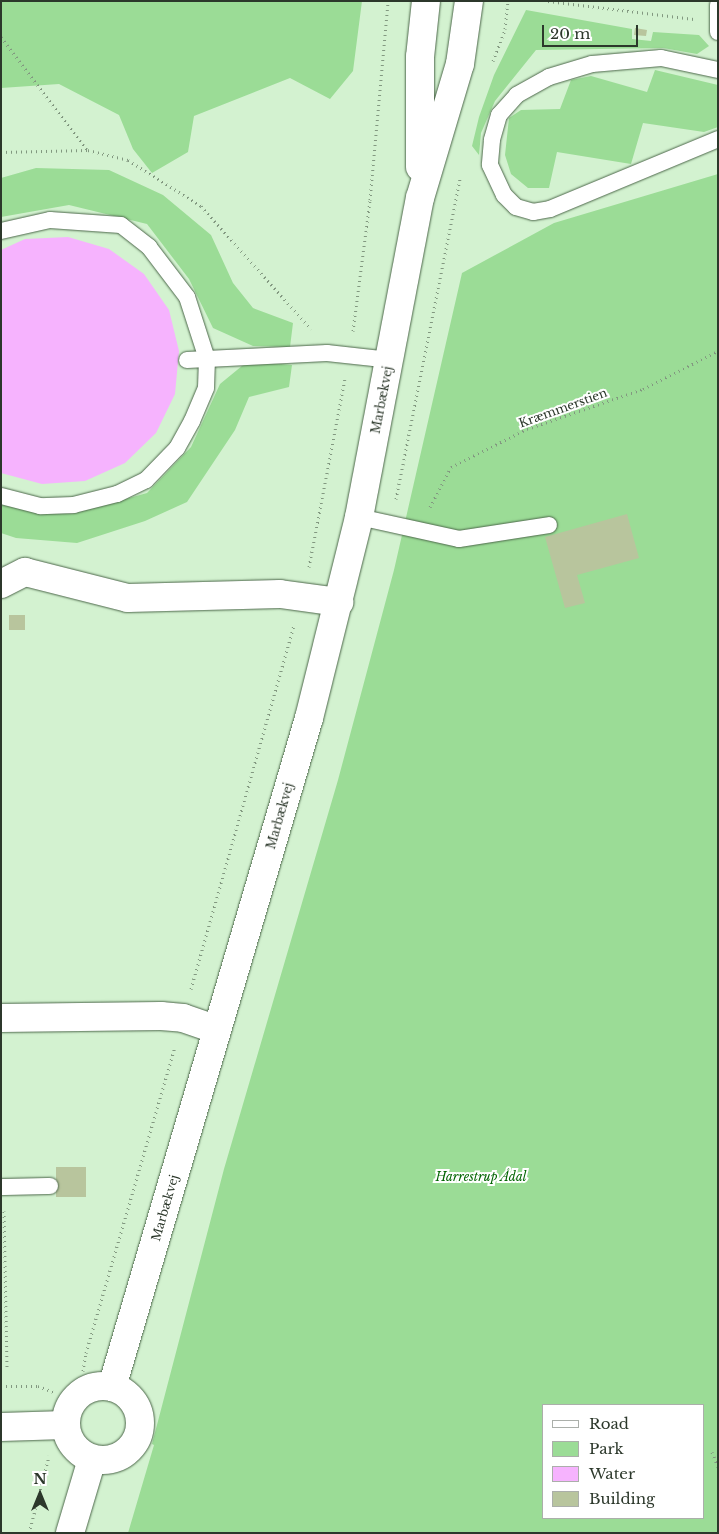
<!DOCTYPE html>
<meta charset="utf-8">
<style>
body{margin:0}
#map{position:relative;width:719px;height:1534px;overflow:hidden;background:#d3f2d0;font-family:"Libre Baskerville",serif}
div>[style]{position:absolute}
.green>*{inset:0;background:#9bdc96}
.water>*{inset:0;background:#f6b3fe}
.building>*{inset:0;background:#b8c59d;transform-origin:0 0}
.path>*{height:3px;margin-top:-1.5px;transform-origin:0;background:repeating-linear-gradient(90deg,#829880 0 1px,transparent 0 5px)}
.roads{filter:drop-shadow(0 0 1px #4c674a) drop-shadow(0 0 1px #4c674a)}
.service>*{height:16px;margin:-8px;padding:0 8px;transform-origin:8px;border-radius:8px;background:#fff}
.minor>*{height:28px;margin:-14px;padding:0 14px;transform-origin:14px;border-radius:14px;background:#fff}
.tertiary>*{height:28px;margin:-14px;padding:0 14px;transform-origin:14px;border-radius:14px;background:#fff}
.tertiary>.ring{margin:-14px;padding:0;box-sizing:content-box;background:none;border:28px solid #fff;border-radius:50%}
span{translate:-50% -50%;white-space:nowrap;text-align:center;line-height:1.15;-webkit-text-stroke:4px #fff;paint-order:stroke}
.street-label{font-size:12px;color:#2c382b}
.park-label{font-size:12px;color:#006401;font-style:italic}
.frame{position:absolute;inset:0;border:2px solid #2c382b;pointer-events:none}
.legend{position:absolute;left:542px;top:1404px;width:162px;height:115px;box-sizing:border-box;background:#fff;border:1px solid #abafaa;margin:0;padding:6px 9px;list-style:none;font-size:15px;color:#2c382b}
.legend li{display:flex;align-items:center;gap:10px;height:25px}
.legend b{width:25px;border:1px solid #abafaa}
.north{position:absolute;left:15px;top:1469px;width:50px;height:50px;-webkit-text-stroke:4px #fff;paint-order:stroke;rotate:0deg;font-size:14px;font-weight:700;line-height:20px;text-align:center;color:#2c382b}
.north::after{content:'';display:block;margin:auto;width:18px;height:22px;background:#2c382b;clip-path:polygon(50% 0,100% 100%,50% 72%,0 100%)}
.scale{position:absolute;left:542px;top:25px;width:96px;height:22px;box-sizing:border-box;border:2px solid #2c382b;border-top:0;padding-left:6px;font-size:15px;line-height:18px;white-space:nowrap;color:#2c382b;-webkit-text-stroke:4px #fff;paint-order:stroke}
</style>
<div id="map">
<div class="green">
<i style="clip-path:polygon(1px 1px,362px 1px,353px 71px,330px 99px,290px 78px,194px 116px,188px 152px,152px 173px,133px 149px,119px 115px,59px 84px,1px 88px)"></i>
<i style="clip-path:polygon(526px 10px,632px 29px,632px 39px,651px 41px,653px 32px,699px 35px,709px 46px,697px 54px,663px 48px,536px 50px,495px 101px,481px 133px,479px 155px,472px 146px,479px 117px,494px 75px)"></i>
<i style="clip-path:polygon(655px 70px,718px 85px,718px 127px,704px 132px,643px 123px,631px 164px,557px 152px,549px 188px,528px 188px,511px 174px,505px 155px,509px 118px,521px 110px,560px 109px,571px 80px,591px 76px,647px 92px)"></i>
<i style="clip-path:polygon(36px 168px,109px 170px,163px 195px,211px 235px,233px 283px,253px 308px,293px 323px,290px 347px,253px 346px,213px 328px,189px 279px,147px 224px,69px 205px,1px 217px,1px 178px)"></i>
<i style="clip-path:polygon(evenodd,718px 174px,718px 1533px,128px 1533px,154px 1445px,152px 1444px,224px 1169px,338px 780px,394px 570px,462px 273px,554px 223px,718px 174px,543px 1405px,703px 1405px,703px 1518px,543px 1518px,543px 1405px)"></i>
<i style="clip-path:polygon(248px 361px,292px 365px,289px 387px,249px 397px,235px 430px,187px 502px,145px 521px,77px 543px,16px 538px,1px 533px,1px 505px,72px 514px,147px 493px,191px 447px,220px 384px)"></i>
</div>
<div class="water">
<i style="clip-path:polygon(68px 237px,109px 249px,144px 274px,169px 310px,179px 351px,175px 394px,156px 433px,125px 463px,85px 481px,42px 484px,1px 473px,1px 250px,25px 239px)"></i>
</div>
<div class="building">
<i style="clip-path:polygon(635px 28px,647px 30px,646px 36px,634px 35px)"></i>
<i style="clip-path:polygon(627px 514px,639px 558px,577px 575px,585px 603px,565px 608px,545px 537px)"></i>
<i style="left:9px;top:615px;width:16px;height:15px"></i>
<i style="left:56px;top:1167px;width:30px;height:30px"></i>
</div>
<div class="path">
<i style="left:548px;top:1px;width:147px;rotate:7deg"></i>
<i style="left:1px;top:37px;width:142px;rotate:52.7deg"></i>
<i style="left:493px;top:61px;width:34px;rotate:-69deg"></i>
<i style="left:505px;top:29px;width:28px;rotate:-84deg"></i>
<i style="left:1px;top:152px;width:87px;rotate:-1.3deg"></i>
<i style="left:88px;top:150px;width:41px;rotate:14deg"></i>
<i style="left:128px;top:160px;width:86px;rotate:32.2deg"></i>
<i style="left:201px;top:206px;width:165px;rotate:48.2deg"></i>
<i style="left:353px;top:331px;width:132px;rotate:-82.6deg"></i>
<i style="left:370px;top:200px;width:200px;rotate:-84.8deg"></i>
<i style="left:396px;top:499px;width:326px;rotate:-78.7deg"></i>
<i style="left:430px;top:507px;width:45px;rotate:-62.3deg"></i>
<i style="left:451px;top:467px;width:85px;rotate:-26.6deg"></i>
<i style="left:527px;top:429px;width:123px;rotate:-19deg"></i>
<i style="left:643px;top:389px;width:84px;rotate:-26.9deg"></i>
<i style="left:309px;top:567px;width:191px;rotate:-79.2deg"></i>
<i style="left:191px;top:989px;width:377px;rotate:-74.2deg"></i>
<i style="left:4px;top:1211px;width:158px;rotate:88.9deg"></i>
<i style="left:83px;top:1371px;width:18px;rotate:-81deg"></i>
<i style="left:86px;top:1353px;width:319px;rotate:-73.8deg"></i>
<i style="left:1px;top:1386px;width:37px"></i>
<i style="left:38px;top:1386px;width:19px;rotate:21deg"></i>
<i style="left:712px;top:1452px;width:16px;rotate:68deg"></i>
<i style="left:29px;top:1533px;width:80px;rotate:-75.4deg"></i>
</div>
<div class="roads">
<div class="service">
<i style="left:718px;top:5px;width:27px;rotate:90deg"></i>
<i style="left:718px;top:70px;width:58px;rotate:-168.1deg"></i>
<i style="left:661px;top:58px;width:69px;rotate:175deg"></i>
<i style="left:592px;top:64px;width:45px;rotate:163.2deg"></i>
<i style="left:549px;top:77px;width:37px;rotate:151deg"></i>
<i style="left:517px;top:95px;width:27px;rotate:132deg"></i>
<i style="left:499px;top:115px;width:26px;rotate:106deg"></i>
<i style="left:492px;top:140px;width:25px;rotate:95deg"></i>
<i style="left:490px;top:165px;width:33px;rotate:65deg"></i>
<i style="left:504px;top:195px;width:17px;rotate:45deg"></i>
<i style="left:516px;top:207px;width:18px;rotate:16deg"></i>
<i style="left:533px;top:212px;width:17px;rotate:-10deg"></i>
<i style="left:550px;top:209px;width:182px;rotate:-22.6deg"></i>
<i style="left:1px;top:231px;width:50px;rotate:-12.7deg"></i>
<i style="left:50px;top:220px;width:71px;rotate:4deg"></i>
<i style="left:121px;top:225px;width:36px;rotate:38deg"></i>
<i style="left:149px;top:247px;width:63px;rotate:52.8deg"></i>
<i style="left:187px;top:297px;width:65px;rotate:72.1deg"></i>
<i style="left:207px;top:359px;width:29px;rotate:92deg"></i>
<i style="left:206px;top:388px;width:36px;rotate:113deg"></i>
<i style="left:192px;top:421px;width:31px;rotate:119deg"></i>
<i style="left:177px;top:448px;width:45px;rotate:134.1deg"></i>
<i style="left:146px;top:480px;width:32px;rotate:154deg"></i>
<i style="left:117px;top:494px;width:44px;rotate:165.7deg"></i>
<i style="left:74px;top:505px;width:34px;rotate:178deg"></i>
<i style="left:40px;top:506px;width:40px;rotate:-165.6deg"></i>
<i style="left:187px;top:360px;width:140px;rotate:-2.9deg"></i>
<i style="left:327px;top:353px;width:63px;rotate:6.3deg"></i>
<i style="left:359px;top:517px;width:102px;rotate:12.4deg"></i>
<i style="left:459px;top:539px;width:91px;rotate:-8.8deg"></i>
<i style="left:1px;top:1187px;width:49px;rotate:-1.2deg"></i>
</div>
<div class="minor">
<i style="left:1px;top:584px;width:27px;rotate:-27deg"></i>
<i style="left:25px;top:572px;width:106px;rotate:14.2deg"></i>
<i style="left:128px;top:598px;width:152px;rotate:-1.5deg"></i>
<i style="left:280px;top:594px;width:60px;rotate:7.7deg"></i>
<i style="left:1px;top:1018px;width:160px;rotate:-0.7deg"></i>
<i style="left:161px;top:1016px;width:22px;rotate:5deg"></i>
<i style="left:183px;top:1018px;width:36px;rotate:19deg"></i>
<i style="left:1px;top:1427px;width:64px;rotate:-1.8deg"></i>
<i style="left:70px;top:1533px;width:77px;rotate:-73.4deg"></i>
</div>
<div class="tertiary">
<i style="left:420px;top:167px;width:110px;rotate:-90deg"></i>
<i style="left:420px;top:57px;width:56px;rotate:-83.9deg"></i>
<i class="ring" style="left:66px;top:1386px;width:46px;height:46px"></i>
<i style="left:112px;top:1387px;width:697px;rotate:-73.59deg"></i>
<i style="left:309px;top:718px;width:207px;rotate:-76deg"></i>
<i style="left:359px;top:517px;width:325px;rotate:-79.2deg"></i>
<i style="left:420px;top:198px;width:140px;rotate:-73.4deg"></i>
<i style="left:460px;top:64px;width:64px;rotate:-81.9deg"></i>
</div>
</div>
<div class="street-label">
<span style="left:382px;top:400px;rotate:-79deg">Marbækvej</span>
<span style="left:563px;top:408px;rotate:-20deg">Kræmmerstien</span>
<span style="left:280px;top:816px;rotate:-74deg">Marbækvej</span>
<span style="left:165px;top:1208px;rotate:-74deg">Marbækvej</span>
</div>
<div class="park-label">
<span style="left:481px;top:1177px">Harrestrup Ådal</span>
</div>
<div class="frame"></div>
<ul class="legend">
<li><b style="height:6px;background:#fff"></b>Road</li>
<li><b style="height:14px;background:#9bdc96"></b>Park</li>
<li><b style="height:14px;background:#f6b3fe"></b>Water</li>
<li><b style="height:14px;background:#b8c59d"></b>Building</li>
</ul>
<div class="north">N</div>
<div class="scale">20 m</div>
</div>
